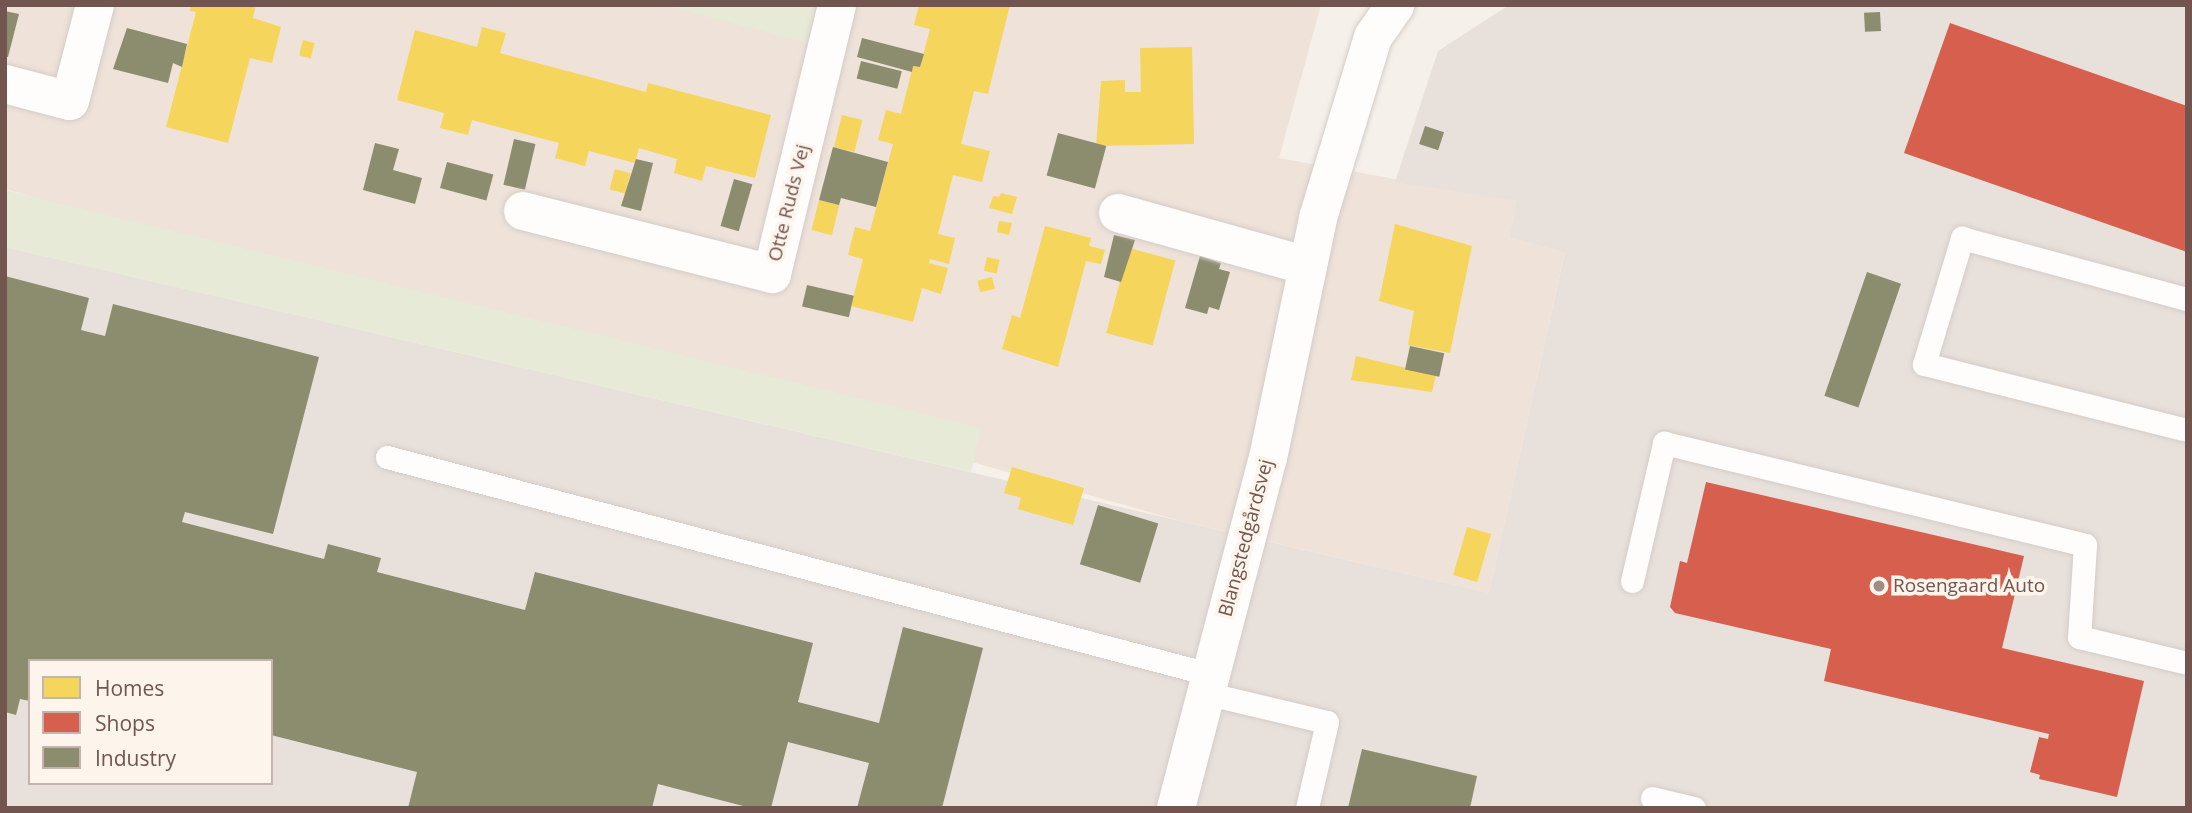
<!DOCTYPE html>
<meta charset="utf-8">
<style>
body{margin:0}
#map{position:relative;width:2192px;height:813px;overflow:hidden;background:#f6f0ea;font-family:"Open Sans",sans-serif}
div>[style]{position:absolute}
.residential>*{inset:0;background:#eee2d9}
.industrial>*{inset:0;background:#e8e0db}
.green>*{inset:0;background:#e6ead6}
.homes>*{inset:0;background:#f6d55c;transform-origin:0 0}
.shops>*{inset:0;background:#d6604d}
.industry>*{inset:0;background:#8c8c6e;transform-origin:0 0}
.roads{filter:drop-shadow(0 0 2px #d4ccc8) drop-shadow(0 0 2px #d4ccc8)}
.service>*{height:23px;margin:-11.5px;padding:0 11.5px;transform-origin:11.5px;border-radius:11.5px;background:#fefdfc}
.minor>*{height:38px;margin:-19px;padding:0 19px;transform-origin:19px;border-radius:19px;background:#fefdfc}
.tertiary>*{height:38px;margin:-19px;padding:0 19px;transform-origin:19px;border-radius:19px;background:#fefdfc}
.dots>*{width:19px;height:19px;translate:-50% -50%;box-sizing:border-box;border:4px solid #fdf4ec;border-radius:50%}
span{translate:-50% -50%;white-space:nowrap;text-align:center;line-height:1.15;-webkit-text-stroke:7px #fdf4ec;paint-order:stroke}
.street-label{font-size:19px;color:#71554e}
.poi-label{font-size:19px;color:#71554e}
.left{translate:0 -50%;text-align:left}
.frame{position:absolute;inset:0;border:7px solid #71554e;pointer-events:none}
.legend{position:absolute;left:28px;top:659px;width:245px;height:126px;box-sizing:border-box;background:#fdf4ec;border:2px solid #c5b4ad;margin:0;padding:9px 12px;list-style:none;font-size:21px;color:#71554e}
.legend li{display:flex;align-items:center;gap:14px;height:35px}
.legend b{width:35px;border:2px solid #c5b4ad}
</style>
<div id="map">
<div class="residential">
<i style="clip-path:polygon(5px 5px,1321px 5px,1279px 158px,1517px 201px,1565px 251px,1489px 593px,1181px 521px,5px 189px)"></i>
</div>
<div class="industrial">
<i style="clip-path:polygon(evenodd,1509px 5px,2187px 5px,2187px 808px,5px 808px,5px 247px,1489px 593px,1565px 252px,1510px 237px,1517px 201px,1395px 182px,1438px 51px,1509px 5px,30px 661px,271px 661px,271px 783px,30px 783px,30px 661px)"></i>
</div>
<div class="green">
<i style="clip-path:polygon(664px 5px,817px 5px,807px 43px)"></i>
<i style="clip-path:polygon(5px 190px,981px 428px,971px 472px,5px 247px)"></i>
</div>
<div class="homes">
<i style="clip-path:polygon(191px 5px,256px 5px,253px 18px,281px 27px,272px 63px,250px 58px,228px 143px,166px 127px,196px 12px,190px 11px)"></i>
<i style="clip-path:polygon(919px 5px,1010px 5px,988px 94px,974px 91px,961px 144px,990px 151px,982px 182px,953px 175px,938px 234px,955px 238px,949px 264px,930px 259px,929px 263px,948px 268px,941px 294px,922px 288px,913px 322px,851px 306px,863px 259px,848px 255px,855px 227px,870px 231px,893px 144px,878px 140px,886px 110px,901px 114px,913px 66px,920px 67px,930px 29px,914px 25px)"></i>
<i style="clip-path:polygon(482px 27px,506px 33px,500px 53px,646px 92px,648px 83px,771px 115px,755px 178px,706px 166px,702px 181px,674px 173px,677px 159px,639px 148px,635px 163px,589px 151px,585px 166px,555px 158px,559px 143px,472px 120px,468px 135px,440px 128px,444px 113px,397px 100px,415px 30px,477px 47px)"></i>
<i style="left:303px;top:40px;width:12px;height:16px;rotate:14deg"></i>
<i style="clip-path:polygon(1192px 47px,1194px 144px,1096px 146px,1101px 81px,1125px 80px,1125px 92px,1141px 92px,1140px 48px)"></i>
<i style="left:842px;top:115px;width:21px;height:33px;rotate:14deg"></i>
<i style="left:615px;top:169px;width:16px;height:21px;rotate:15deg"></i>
<i style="clip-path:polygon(1001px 193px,1017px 197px,1012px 214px,989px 208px,993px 196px,999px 197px)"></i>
<i style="left:819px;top:200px;width:21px;height:31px;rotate:14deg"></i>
<i style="clip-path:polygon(999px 221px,1012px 223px,1009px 235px,997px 232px)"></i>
<i style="clip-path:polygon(1395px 224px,1472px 246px,1450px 353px,1408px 345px,1414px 311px,1379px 301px)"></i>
<i style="clip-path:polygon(1045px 226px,1091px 238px,1089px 246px,1105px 250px,1101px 264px,1086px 261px,1058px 367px,1002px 349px,1012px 315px,1020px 318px)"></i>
<i style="left:1129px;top:248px;width:48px;height:88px;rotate:15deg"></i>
<i style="left:987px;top:257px;width:13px;height:14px;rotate:13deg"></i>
<i style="left:992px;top:277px;width:12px;height:15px;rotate:76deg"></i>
<i style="clip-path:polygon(1356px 356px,1436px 375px,1432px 392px,1351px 380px)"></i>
<i style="clip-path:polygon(1012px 467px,1084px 488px,1073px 525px,1018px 509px,1021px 498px,1004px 493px)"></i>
<i style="left:1467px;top:527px;width:25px;height:50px;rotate:16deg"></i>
</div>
<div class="shops">
<i style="clip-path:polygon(1950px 23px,2187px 106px,2187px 252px,1904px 153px)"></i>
<i style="clip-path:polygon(1706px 482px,2024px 556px,2002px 648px,2144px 681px,2117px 797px,2039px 779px,2040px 775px,2030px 772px,2039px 737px,2048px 739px,2049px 734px,1824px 681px,1831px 649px,1675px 613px,1670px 607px,1680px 561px,1687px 563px)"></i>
</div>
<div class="industry">
<i style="clip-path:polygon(5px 11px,19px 14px,8px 57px,5px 57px)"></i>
<i style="left:1880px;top:12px;width:19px;height:16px;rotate:87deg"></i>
<i style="clip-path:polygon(127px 28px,187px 44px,182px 67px,173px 63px,168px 83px,113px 69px)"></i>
<i style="clip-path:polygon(862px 38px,924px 54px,920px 67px,913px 66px,912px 72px,857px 57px)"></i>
<i style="left:861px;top:61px;width:42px;height:18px;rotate:14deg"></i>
<i style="left:1425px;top:126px;width:20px;height:19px;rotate:18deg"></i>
<i style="left:1058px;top:133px;width:50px;height:44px;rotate:15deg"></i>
<i style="left:514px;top:139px;width:22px;height:47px;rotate:13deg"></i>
<i style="clip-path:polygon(375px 143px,399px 149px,393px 170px,422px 178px,415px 204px,363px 190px)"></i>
<i style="clip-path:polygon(833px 147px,888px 162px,876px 207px,841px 198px,839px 205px,819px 200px)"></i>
<i style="clip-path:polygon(636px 159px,653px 163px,641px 211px,621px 206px)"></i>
<i style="left:447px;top:162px;width:48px;height:27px;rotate:15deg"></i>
<i style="left:734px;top:179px;width:19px;height:49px;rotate:16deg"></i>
<i style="clip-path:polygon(1114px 235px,1135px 240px,1121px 282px,1104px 277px)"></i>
<i style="clip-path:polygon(1200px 256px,1221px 263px,1219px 269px,1230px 272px,1219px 310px,1209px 307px,1207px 314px,1185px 308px)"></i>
<i style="left:1867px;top:272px;width:36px;height:131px;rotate:19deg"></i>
<i style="clip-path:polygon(5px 276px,89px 298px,81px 330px,105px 336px,113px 304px,319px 357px,273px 534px,185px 512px,182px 522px,324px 559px,328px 544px,381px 558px,377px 572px,525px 610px,535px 572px,813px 643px,798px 702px,879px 723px,903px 627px,983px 648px,942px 808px,857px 808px,869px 763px,788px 742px,771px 808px,751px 808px,658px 784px,652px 808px,408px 808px,417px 772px,271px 735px,271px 661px,30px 661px,30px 701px,20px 699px,16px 715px,5px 712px)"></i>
<i style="left:807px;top:285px;width:48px;height:22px;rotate:13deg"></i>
<i style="left:1410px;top:346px;width:35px;height:24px;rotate:12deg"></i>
<i style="left:1098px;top:505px;width:63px;height:62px;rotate:17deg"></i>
<i style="clip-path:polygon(1362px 749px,1477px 776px,1470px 808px,1348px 808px)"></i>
</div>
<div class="roads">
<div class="service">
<i style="left:2183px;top:429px;width:267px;rotate:-165.9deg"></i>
<i style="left:1924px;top:364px;width:132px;rotate:-73.2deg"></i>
<i style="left:1962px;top:238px;width:233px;rotate:15.2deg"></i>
<i style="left:387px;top:457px;width:850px;rotate:14.79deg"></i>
<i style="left:1632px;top:581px;width:142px;rotate:-76.9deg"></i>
<i style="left:1664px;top:443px;width:433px;rotate:13.6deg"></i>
<i style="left:2085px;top:545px;width:92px;rotate:93.7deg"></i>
<i style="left:2079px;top:637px;width:111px;rotate:13.5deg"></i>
<i style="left:1205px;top:693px;width:125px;rotate:13.4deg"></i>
<i style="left:1327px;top:722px;width:88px;rotate:103.1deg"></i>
<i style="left:1652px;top:798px;width:43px;rotate:13.4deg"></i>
</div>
<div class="minor">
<i style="left:5px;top:84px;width:67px;rotate:14.7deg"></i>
<i style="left:70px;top:101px;width:99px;rotate:-75.4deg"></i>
<i style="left:523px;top:211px;width:257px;rotate:14.2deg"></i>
<i style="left:772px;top:274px;width:277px;rotate:-76.4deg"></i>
<i style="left:1118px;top:213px;width:197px;rotate:15.6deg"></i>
</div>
<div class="tertiary">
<i style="left:1176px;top:808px;width:362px;rotate:-75.3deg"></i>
<i style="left:1268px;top:458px;width:245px;rotate:-78.2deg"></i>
<i style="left:1318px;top:218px;width:189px;rotate:-73.1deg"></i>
<i style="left:1373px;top:37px;width:39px;rotate:-55deg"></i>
</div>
</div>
<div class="dots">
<i style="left:1879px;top:586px;background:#a08b85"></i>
</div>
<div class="street-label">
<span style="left:789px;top:203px;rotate:-76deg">Otte Ruds Vej</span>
<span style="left:1246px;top:538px;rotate:-75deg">Blangstedgårdsvej</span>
</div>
<div class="poi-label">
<span class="left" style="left:1893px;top:586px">Rosengaard Auto</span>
</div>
<div class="frame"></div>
<ul class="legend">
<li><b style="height:19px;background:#f6d55c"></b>Homes</li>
<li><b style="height:19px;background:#d6604d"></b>Shops</li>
<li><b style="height:19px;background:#8c8c6e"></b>Industry</li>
</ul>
</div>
